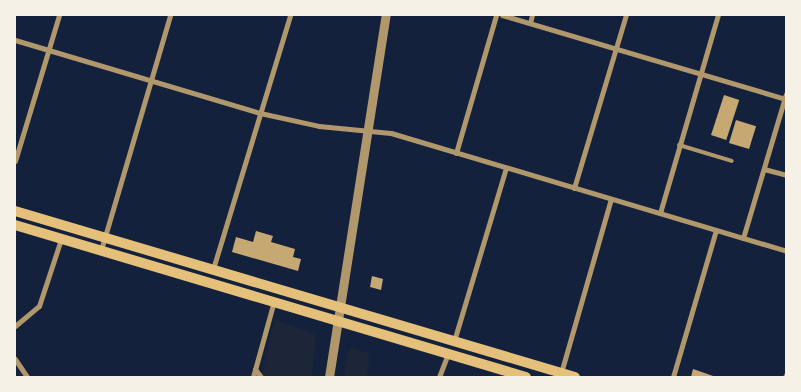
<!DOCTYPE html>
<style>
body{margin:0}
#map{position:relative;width:801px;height:392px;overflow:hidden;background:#14213d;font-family:Poppins,sans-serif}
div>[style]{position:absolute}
.green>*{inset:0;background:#1d2539}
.building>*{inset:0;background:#c6a872;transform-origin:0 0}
.service>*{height:4px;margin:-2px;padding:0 2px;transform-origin:2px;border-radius:2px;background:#b1986c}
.minor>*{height:5px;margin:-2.5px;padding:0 2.5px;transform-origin:2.5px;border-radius:2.5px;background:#b1986c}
.tertiary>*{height:9px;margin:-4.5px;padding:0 4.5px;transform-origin:4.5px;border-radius:4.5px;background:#b1986c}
.secondary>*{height:10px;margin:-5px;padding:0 5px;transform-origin:5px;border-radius:5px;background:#e5c07b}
span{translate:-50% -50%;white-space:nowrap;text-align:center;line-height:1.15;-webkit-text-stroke:5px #f6f1e7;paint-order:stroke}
.frame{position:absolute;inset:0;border:16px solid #f6f1e7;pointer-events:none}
</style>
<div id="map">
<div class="green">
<i style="clip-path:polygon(275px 320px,316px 334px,312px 377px,261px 377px)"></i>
<i style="clip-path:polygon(351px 348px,370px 354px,367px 377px,344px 377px,348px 352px)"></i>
</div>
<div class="building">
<i style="left:724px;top:95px;width:16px;height:42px;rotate:18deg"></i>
<i style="left:736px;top:120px;width:21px;height:24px;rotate:17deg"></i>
<i style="clip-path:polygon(256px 231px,273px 236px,271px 242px,295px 249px,293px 257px,301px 259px,298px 271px,232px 252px,236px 237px,253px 242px)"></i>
<i style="clip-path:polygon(372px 276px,383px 279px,381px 290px,370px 287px)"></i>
<i style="clip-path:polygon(693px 369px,716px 377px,691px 377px)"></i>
</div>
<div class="service">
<i style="left:679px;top:145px;width:55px;rotate:16.8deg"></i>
</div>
<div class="minor">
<i style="left:502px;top:15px;width:296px;rotate:16.5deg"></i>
<i style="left:530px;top:23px;width:8px;rotate:-76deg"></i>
<i style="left:15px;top:40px;width:256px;rotate:16.6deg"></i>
<i style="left:260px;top:113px;width:60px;rotate:12.4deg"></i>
<i style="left:319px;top:126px;width:72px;rotate:5.6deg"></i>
<i style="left:391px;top:133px;width:412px;rotate:16.6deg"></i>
<i style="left:456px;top:153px;width:144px;rotate:-73.8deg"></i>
<i style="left:15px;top:161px;width:152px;rotate:-73.2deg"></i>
<i style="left:764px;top:169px;width:23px;rotate:15deg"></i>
<i style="left:574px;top:188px;width:181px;rotate:-73.3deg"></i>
<i style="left:660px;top:213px;width:206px;rotate:-73.7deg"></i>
<i style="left:743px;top:238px;width:150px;rotate:-73.4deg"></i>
<i style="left:101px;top:250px;width:245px;rotate:-73.6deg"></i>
<i style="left:213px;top:269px;width:265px;rotate:-73.1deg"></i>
<i style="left:15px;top:326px;width:31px;rotate:-40deg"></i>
<i style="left:39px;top:306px;width:71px;rotate:-71.8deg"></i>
<i style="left:454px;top:341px;width:181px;rotate:-73.3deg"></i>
<i style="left:15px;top:359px;width:22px;rotate:56deg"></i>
<i style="left:255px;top:369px;width:10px;rotate:53deg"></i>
<i style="left:561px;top:373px;width:181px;rotate:-74deg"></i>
<i style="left:253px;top:377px;width:79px;rotate:-74.6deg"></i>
<i style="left:439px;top:377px;width:25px;rotate:-69deg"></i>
<i style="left:673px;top:377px;width:153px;rotate:-73.7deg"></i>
<i style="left:785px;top:377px;width:2px;rotate:-63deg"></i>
</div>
<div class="tertiary">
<i style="left:329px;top:377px;width:366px;rotate:-81.1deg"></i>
</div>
<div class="secondary">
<i style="left:15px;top:211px;width:584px;rotate:16.51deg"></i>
<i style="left:15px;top:225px;width:533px;rotate:16.57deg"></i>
</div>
<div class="frame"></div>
</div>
